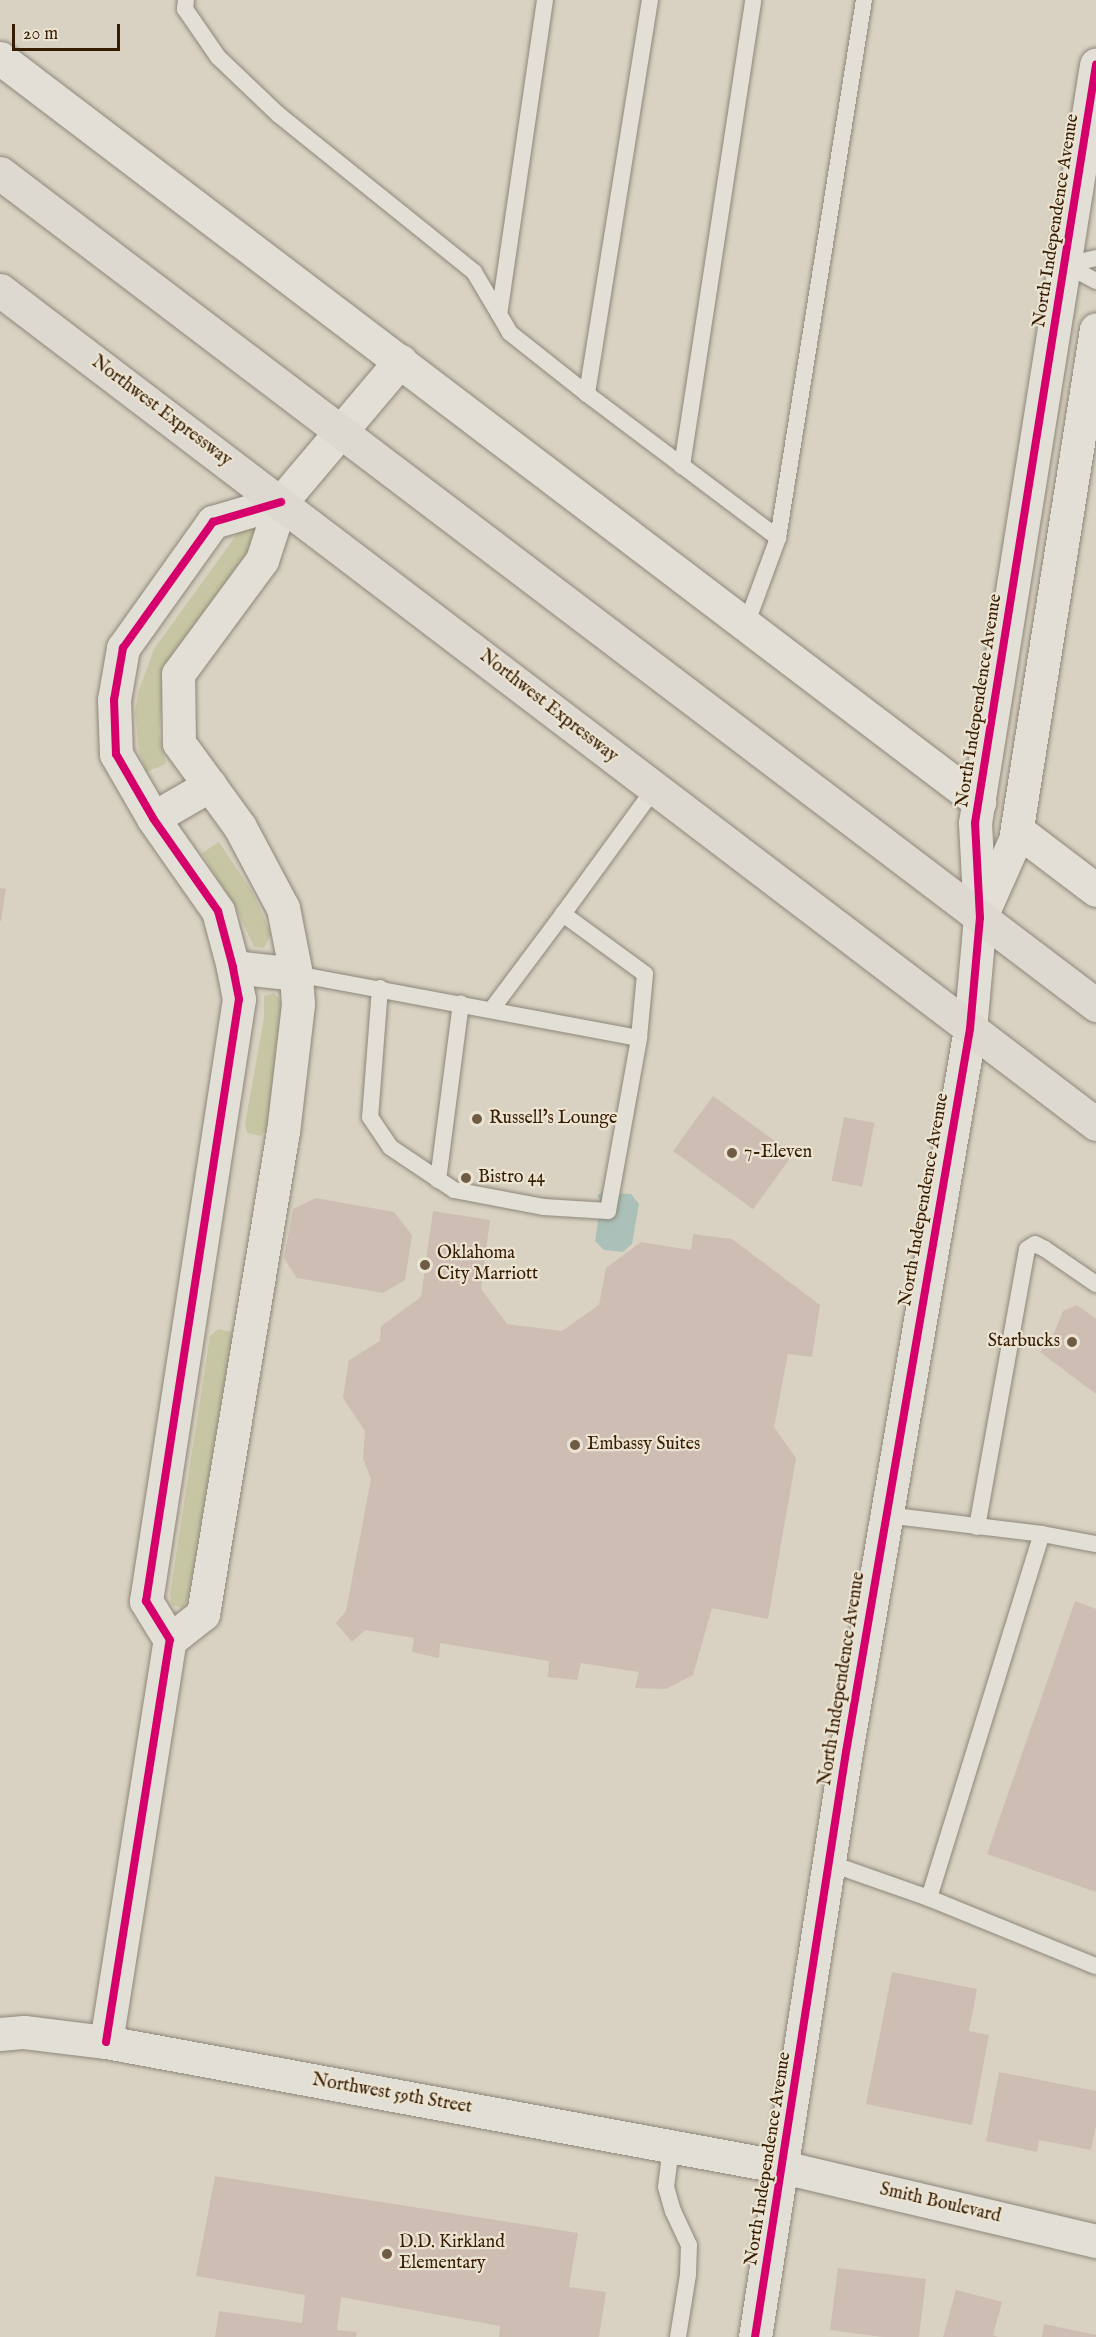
<!DOCTYPE html>
<style>
body{margin:0}
#map{position:relative;width:1096px;height:2337px;overflow:hidden;background:#d9d2c2;font-family:"IM FELL English",serif}
div>[style]{position:absolute}
.green>*{inset:0;background:#c7c6a4}
.water>*{inset:0;background:#aac0b9}
.building>*{inset:0;background:#cdbdb3;transform-origin:0 0}
.roads{filter:drop-shadow(0 0 2px #8e877a) drop-shadow(0 0 2px #8e877a)}
.service>*{height:16px;margin:-8px;padding:0 8px;transform-origin:8px;border-radius:8px;background:#e2dfd6}
.minor>*{height:33px;margin:-16.5px;padding:0 16.5px;transform-origin:16.5px;border-radius:16.5px;background:#e2dfd6}
.tertiary>*{height:33px;margin:-16.5px;padding:0 16.5px;transform-origin:16.5px;border-radius:16.5px;background:#e2dfd6}
.trunk>*{height:33px;margin:-16.5px;padding:0 16.5px;transform-origin:16.5px;border-radius:16.5px;background:#ddd9d0}
.cycleway>*{height:8px;margin:-4px;padding:0 4px;transform-origin:4px;border-radius:4px;background:#d6006c}
.dots>*{width:16px;height:16px;translate:-50% -50%;box-sizing:border-box;border:3px solid #ece4d2;border-radius:50%}
span{translate:-50% -50%;white-space:nowrap;text-align:center;line-height:1.15;-webkit-text-stroke:4.5px #ece4d2;paint-order:stroke}
.street-label{font-size:18px;color:#361c01}
.poi-label{font-size:18px;color:#361c01}
.left{translate:0 -50%;text-align:left}
.right{translate:-100% -50%;text-align:right}
.scale{position:absolute;left:12px;top:24px;width:108px;height:27px;box-sizing:border-box;border:3px solid #361c01;border-top:0;padding-left:8px;font-size:18px;line-height:21px;white-space:nowrap;color:#361c01;-webkit-text-stroke:4px #ece4d2;paint-order:stroke}
</style>
<div id="map">
<div class="green">
<i style="clip-path:polygon(254px 523px,264px 534px,163px 689px,159px 733px,166px 764px,146px 772px,139px 751px,135px 713px,138px 693px,154px 649px,237px 534px)"></i>
<i style="clip-path:polygon(219px 842px,253px 893px,271px 934px,264px 948px,254px 947px,238px 912px,202px 853px)"></i>
<i style="clip-path:polygon(274px 993px,280px 1000px,283px 1019px,267px 1128px,261px 1136px,247px 1133px,245px 1124px,264px 1018px,264px 996px)"></i>
<i style="clip-path:polygon(218px 1329px,232px 1332px,232px 1341px,189px 1596px,184px 1608px,172px 1605px,170px 1594px,210px 1336px)"></i>
</div>
<div class="water">
<i style="clip-path:polygon(608px 1188px,612px 1193px,631px 1194px,639px 1204px,632px 1244px,623px 1252px,604px 1250px,595px 1241px,601px 1200px,597px 1196px)"></i>
</div>
<div class="building">
<i style="clip-path:polygon(0 888px,6px 889px,1px 921px,0 921px)"></i>
<i style="left:713px;top:1096px;width:99px;height:68px;rotate:36deg"></i>
<i style="left:844px;top:1117px;width:31px;height:65px;rotate:11deg"></i>
<i style="clip-path:polygon(316px 1198px,394px 1212px,412px 1235px,405px 1280px,383px 1293px,297px 1278px,284px 1258px,293px 1209px)"></i>
<i style="clip-path:polygon(433px 1211px,490px 1220px,481px 1289px,507px 1324px,562px 1331px,599px 1305px,606px 1268px,641px 1242px,691px 1250px,693px 1234px,732px 1239px,820px 1305px,812px 1357px,788px 1354px,774px 1427px,796px 1458px,768px 1619px,712px 1608px,693px 1675px,666px 1689px,635px 1688px,639px 1672px,581px 1663px,577px 1680px,548px 1677px,549px 1661px,440px 1643px,439px 1658px,412px 1652px,414px 1638px,365px 1630px,352px 1642px,336px 1623px,346px 1611px,371px 1479px,363px 1459px,365px 1431px,343px 1398px,349px 1360px,380px 1341px,381px 1326px,421px 1297px)"></i>
<i style="clip-path:polygon(1077px 1305px,1096px 1319px,1096px 1394px,1040px 1352px,1054px 1333px,1063px 1311px)"></i>
<i style="clip-path:polygon(1075px 1601px,1096px 1609px,1096px 1892px,987px 1854px)"></i>
<i style="clip-path:polygon(892px 1972px,977px 1989px,969px 2031px,989px 2035px,972px 2125px,866px 2104px)"></i>
<i style="clip-path:polygon(999px 2072px,1096px 2091px,1096px 2125px,1091px 2150px,1039px 2140px,1037px 2152px,986px 2141px)"></i>
<i style="clip-path:polygon(215px 2176px,578px 2233px,569px 2287px,606px 2292px,599px 2337px,499px 2337px,500px 2326px,341px 2297px,337px 2330px,357px 2332px,356px 2337px,215px 2337px,219px 2311px,302px 2323px,305px 2295px,196px 2276px)"></i>
<i style="clip-path:polygon(838px 2268px,926px 2279px,919px 2337px,883px 2337px,830px 2330px)"></i>
<i style="clip-path:polygon(956px 2290px,1002px 2302px,993px 2335px,998px 2337px,943px 2337px)"></i>
<i style="clip-path:polygon(1044px 2324px,1096px 2335px,1096px 2337px,1042px 2337px)"></i>
</div>
<div class="roads">
<div class="service">
<i style="left:186px;top:0;width:9px;rotate:96deg"></i>
<i style="left:185px;top:9px;width:58px;rotate:55.5deg"></i>
<i style="left:218px;top:57px;width:84px;rotate:43.6deg"></i>
<i style="left:279px;top:115px;width:250px;rotate:38.8deg"></i>
<i style="left:474px;top:272px;width:49px;rotate:59.2deg"></i>
<i style="left:545px;top:0;width:317px;rotate:98.3deg"></i>
<i style="left:499px;top:314px;width:22px;rotate:60deg"></i>
<i style="left:510px;top:333px;width:98px;rotate:38.4deg"></i>
<i style="left:650px;top:0;width:399px;rotate:99.1deg"></i>
<i style="left:587px;top:394px;width:239px;rotate:37deg"></i>
<i style="left:1066px;top:265px;width:34px;rotate:28deg"></i>
<i style="left:1066px;top:265px;width:31px;rotate:-13deg"></i>
<i style="left:682px;top:466px;width:471px;rotate:-81.3deg"></i>
<i style="left:746px;top:625px;width:93px;rotate:-69.8deg"></i>
<i style="left:778px;top:538px;width:545px;rotate:-80.92deg"></i>
<i style="left:563px;top:914px;width:155px;rotate:-53.9deg"></i>
<i style="left:296px;top:974px;width:349px;rotate:10.6deg"></i>
<i style="left:639px;top:1038px;width:64px;rotate:-84.6deg"></i>
<i style="left:645px;top:974px;width:102px;rotate:-143.8deg"></i>
<i style="left:563px;top:914px;width:119px;rotate:126.8deg"></i>
<i style="left:380px;top:988px;width:129px;rotate:94.4deg"></i>
<i style="left:370px;top:1117px;width:36px;rotate:56deg"></i>
<i style="left:390px;top:1147px;width:77px;rotate:33.9deg"></i>
<i style="left:454px;top:1190px;width:92px;rotate:10.7deg"></i>
<i style="left:544px;top:1207px;width:64px;rotate:3.6deg"></i>
<i style="left:608px;top:1211px;width:176px;rotate:-79.8deg"></i>
<i style="left:438px;top:1180px;width:178px;rotate:-82.6deg"></i>
<i style="left:886px;top:1515px;width:157px;rotate:6.9deg"></i>
<i style="left:1042px;top:1534px;width:55px;rotate:10.5deg"></i>
<i style="left:977px;top:1527px;width:282px;rotate:-79.8deg"></i>
<i style="left:1027px;top:1249px;width:9px;rotate:-32deg"></i>
<i style="left:1035px;top:1244px;width:11px;rotate:27deg"></i>
<i style="left:1045px;top:1249px;width:62px;rotate:34.5deg"></i>
<i style="left:829px;top:1863px;width:106px;rotate:19.3deg"></i>
<i style="left:929px;top:1898px;width:381px;rotate:-72.8deg"></i>
<i style="left:929px;top:1898px;width:180px;rotate:22.2deg"></i>
<i style="left:671px;top:2147px;width:40px;rotate:97.1deg"></i>
<i style="left:666px;top:2187px;width:25px;rotate:74deg"></i>
<i style="left:673px;top:2211px;width:38px;rotate:65deg"></i>
<i style="left:689px;top:2245px;width:30px;rotate:92deg"></i>
<i style="left:688px;top:2275px;width:63px;rotate:99.2deg"></i>
</div>
<div class="minor">
<i style="left:0;top:58px;width:1230px;rotate:37.23deg"></i>
<i style="left:153px;top:818px;width:66px;rotate:-30.1deg"></i>
<i style="left:1017px;top:830px;width:99px;rotate:37.2deg"></i>
<i style="left:233px;top:967px;width:63px;rotate:6.3deg"></i>
<i style="left:170px;top:1640px;width:42px;rotate:-38.2deg"></i>
<i style="left:203px;top:1614px;width:489px;rotate:-80.6deg"></i>
<i style="left:283px;top:1132px;width:129px;rotate:-83.3deg"></i>
<i style="left:298px;top:1004px;width:30px;rotate:-94deg"></i>
<i style="left:296px;top:974px;width:67px;rotate:-101.1deg"></i>
<i style="left:283px;top:908px;width:92px;rotate:-118deg"></i>
<i style="left:240px;top:827px;width:104px;rotate:-126deg"></i>
<i style="left:179px;top:743px;width:69px;rotate:-90.8deg"></i>
<i style="left:178px;top:674px;width:142px;rotate:-53.6deg"></i>
<i style="left:262px;top:560px;width:61px;rotate:-71.9deg"></i>
<i style="left:281px;top:502px;width:185px;rotate:-49.8deg"></i>
<i style="left:106px;top:2042px;width:407px;rotate:-81deg"></i>
<i style="left:170px;top:1640px;width:46px;rotate:-121.6deg"></i>
<i style="left:146px;top:1601px;width:609px;rotate:-81.22deg"></i>
<i style="left:239px;top:999px;width:33px;rotate:-101deg"></i>
<i style="left:233px;top:967px;width:58px;rotate:-105deg"></i>
<i style="left:218px;top:911px;width:113px;rotate:-125deg"></i>
<i style="left:153px;top:818px;width:74px;rotate:-120deg"></i>
<i style="left:116px;top:754px;width:54px;rotate:-92.1deg"></i>
<i style="left:114px;top:700px;width:53px;rotate:-80.2deg"></i>
<i style="left:123px;top:648px;width:155px;rotate:-54.5deg"></i>
<i style="left:213px;top:522px;width:71px;rotate:-16.4deg"></i>
<i style="left:783px;top:2167px;width:322px;rotate:13.3deg"></i>
</div>
<div class="tertiary">
<i style="left:982px;top:914px;width:81px;rotate:-66deg"></i>
<i style="left:1015px;top:840px;width:517px;rotate:-80.99deg"></i>
<i style="left:0;top:2034px;width:24px;rotate:-5deg"></i>
<i style="left:24px;top:2032px;width:83px;rotate:7deg"></i>
<i style="left:106px;top:2042px;width:688px;rotate:10.46deg"></i>
<i style="left:755px;top:2337px;width:592px;rotate:-81.16deg"></i>
<i style="left:846px;top:1752px;width:734px;rotate:-80.27deg"></i>
<i style="left:970px;top:1029px;width:111px;rotate:-84.9deg"></i>
<i style="left:980px;top:918px;width:95px;rotate:-93deg"></i>
<i style="left:975px;top:823px;width:768px;rotate:-80.93deg"></i>
</div>
<div class="trunk">
<i style="left:0;top:173px;width:1376px;rotate:37.2deg"></i>
<i style="left:0;top:290px;width:1377px;rotate:37.27deg"></i>
</div>
</div>
<div class="cycleway">
<i style="left:106px;top:2042px;width:407px;rotate:-81deg"></i>
<i style="left:170px;top:1640px;width:46px;rotate:-121.6deg"></i>
<i style="left:146px;top:1601px;width:609px;rotate:-81.22deg"></i>
<i style="left:239px;top:999px;width:33px;rotate:-101deg"></i>
<i style="left:233px;top:967px;width:58px;rotate:-105deg"></i>
<i style="left:218px;top:911px;width:113px;rotate:-125deg"></i>
<i style="left:153px;top:818px;width:74px;rotate:-120deg"></i>
<i style="left:116px;top:754px;width:54px;rotate:-92.1deg"></i>
<i style="left:114px;top:700px;width:53px;rotate:-80.2deg"></i>
<i style="left:123px;top:648px;width:155px;rotate:-54.5deg"></i>
<i style="left:213px;top:522px;width:71px;rotate:-16.4deg"></i>
<i style="left:755px;top:2337px;width:592px;rotate:-81.16deg"></i>
<i style="left:846px;top:1752px;width:734px;rotate:-80.27deg"></i>
<i style="left:970px;top:1029px;width:111px;rotate:-84.9deg"></i>
<i style="left:980px;top:918px;width:95px;rotate:-93deg"></i>
<i style="left:975px;top:823px;width:768px;rotate:-80.93deg"></i>
</div>
<div class="dots">
<i style="left:477px;top:1119px;background:#6f5c45"></i>
<i style="left:732px;top:1153px;background:#6f5c45"></i>
<i style="left:466px;top:1178px;background:#6f5c45"></i>
<i style="left:425px;top:1265px;background:#6f5c45"></i>
<i style="left:1072px;top:1342px;background:#6f5c45"></i>
<i style="left:575px;top:1445px;background:#6f5c45"></i>
<i style="left:387px;top:2254px;background:#6f5c45"></i>
</div>
<div class="street-label">
<span style="left:1057px;top:221px;rotate:-81deg">North Independence Avenue</span>
<span style="left:161px;top:412px;rotate:37deg">Northwest Expressway</span>
<span style="left:980px;top:701px;rotate:-81deg">North Independence Avenue</span>
<span style="left:548px;top:707px;rotate:38deg">Northwest Expressway</span>
<span style="left:925px;top:1200px;rotate:-80deg">North Independence Avenue</span>
<span style="left:843px;top:1679px;rotate:-81deg">North Independence Avenue</span>
<span style="left:392px;top:2095px;rotate:10deg">Northwest 59th Street</span>
<span style="left:769px;top:2159px;rotate:-81deg">North Independence Avenue</span>
<span style="left:940px;top:2204px;rotate:13deg">Smith Boulevard</span>
</div>
<div class="poi-label">
<span class="left" style="left:489px;top:1119px">Russell's Lounge</span>
<span class="left" style="left:744px;top:1153px">7-Eleven</span>
<span class="left" style="left:478px;top:1178px">Bistro 44</span>
<span class="left" style="left:437px;top:1265px">Oklahoma<br>City Marriott</span>
<span class="right" style="left:1060px;top:1342px">Starbucks</span>
<span class="left" style="left:587px;top:1445px">Embassy Suites</span>
<span class="left" style="left:399px;top:2254px">D.D. Kirkland<br>Elementary</span>
</div>
<div class="scale">20 m</div>
</div>
